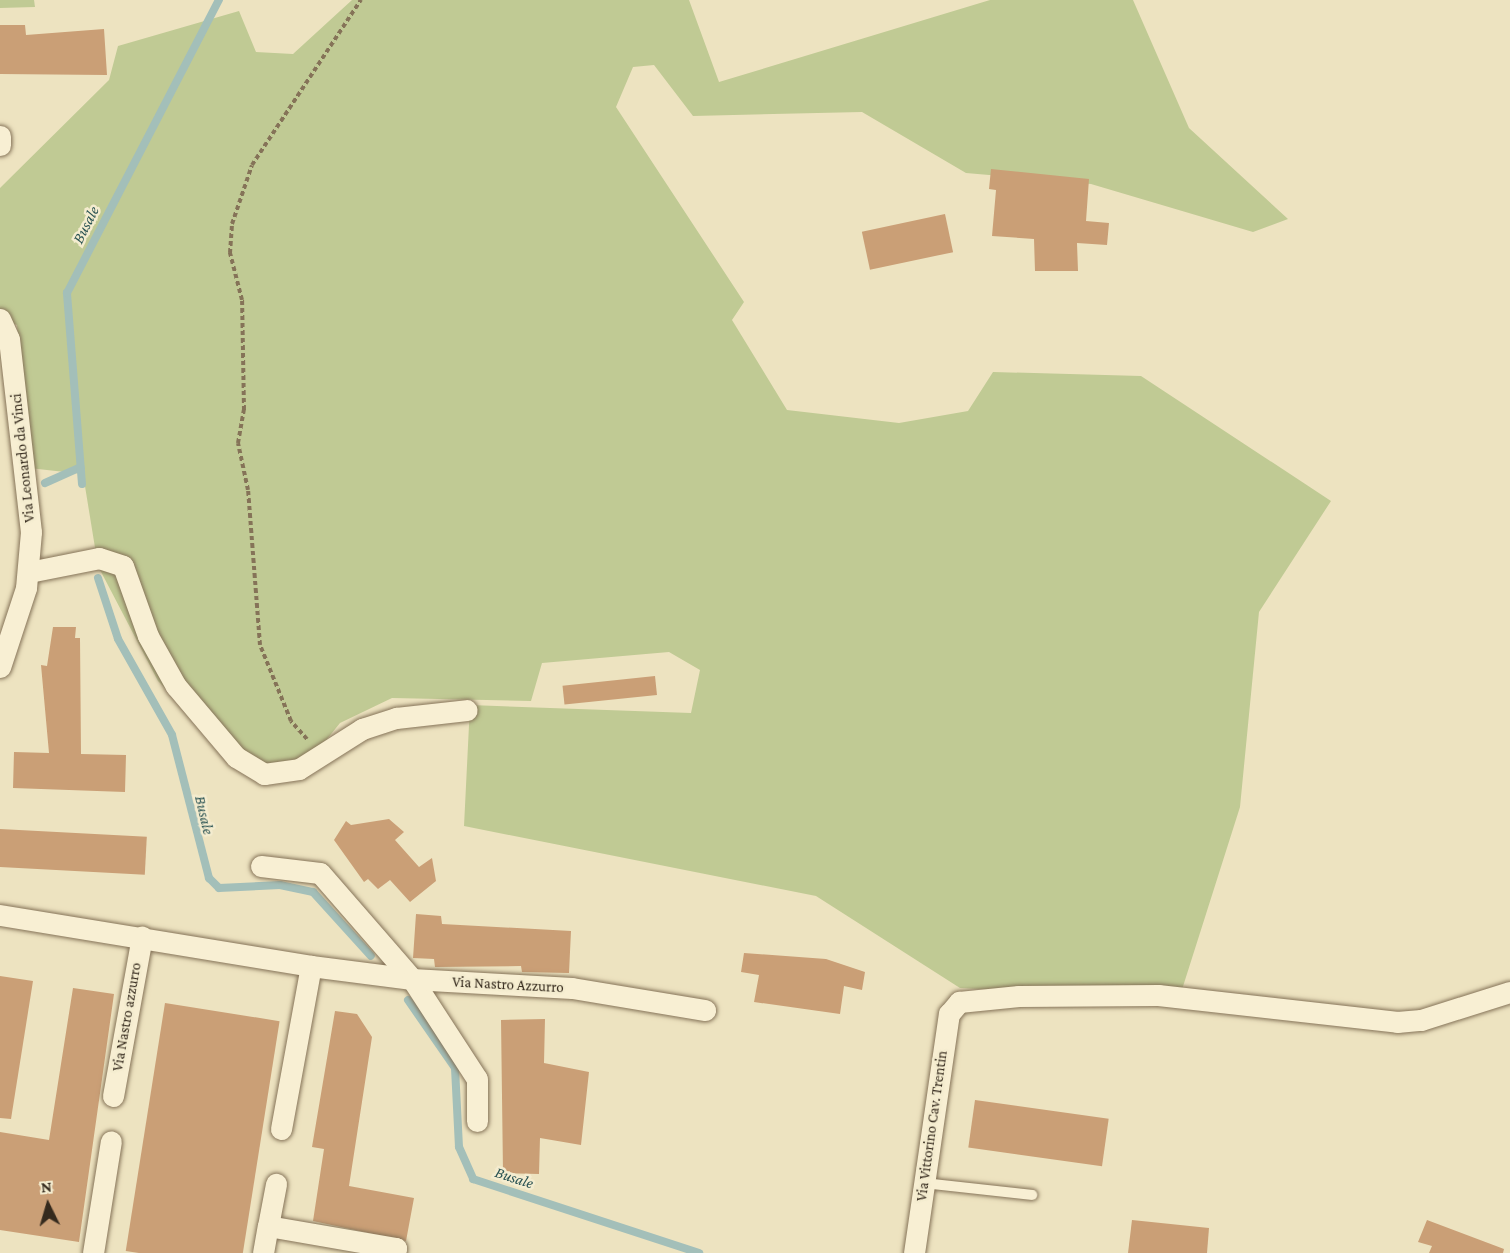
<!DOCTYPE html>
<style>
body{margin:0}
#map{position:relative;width:1510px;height:1253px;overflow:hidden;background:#ede3c0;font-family:"Crimson Pro",serif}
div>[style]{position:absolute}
.green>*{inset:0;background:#c0ca94}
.stream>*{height:8px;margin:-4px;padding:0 4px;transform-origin:4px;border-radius:4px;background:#a3bfb9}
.building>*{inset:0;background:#ca9f76;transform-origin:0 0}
.path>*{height:4px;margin-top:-2px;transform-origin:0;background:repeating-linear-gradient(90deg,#857358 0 4.5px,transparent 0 7.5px)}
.roads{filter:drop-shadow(0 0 2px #857358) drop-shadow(0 0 2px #857358)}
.service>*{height:10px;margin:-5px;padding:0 5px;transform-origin:5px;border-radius:5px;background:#f8efd3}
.minor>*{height:21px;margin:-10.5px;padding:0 10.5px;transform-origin:10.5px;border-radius:10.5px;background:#f8efd3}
span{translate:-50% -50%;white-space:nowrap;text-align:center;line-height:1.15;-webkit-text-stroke:5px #f4eccf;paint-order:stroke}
.street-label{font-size:15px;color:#352a1d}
.water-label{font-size:16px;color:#2c5454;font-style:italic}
.north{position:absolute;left:18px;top:1175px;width:60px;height:60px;-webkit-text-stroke:4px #f4eccf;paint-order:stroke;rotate:355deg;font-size:16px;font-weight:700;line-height:24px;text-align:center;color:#352a1d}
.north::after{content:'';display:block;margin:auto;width:21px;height:27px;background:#352a1d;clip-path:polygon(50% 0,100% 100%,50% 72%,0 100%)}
</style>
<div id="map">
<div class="green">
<i style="clip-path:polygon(0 0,34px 0,35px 7px,0 8px)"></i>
<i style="clip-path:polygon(352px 0,689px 0,719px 82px,990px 0,1133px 0,1189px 128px,1288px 219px,1253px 232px,1091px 184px,966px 173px,862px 112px,693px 116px,654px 65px,633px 67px,616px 107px,744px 302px,732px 320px,787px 410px,899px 423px,968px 411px,993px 372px,1141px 376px,1331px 501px,1259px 612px,1240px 807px,1179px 999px,960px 988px,816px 896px,464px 826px,470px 705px,691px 713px,700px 670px,669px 652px,542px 663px,531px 701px,392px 698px,340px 723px,294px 780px,257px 781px,158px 681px,98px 566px,83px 474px,29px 468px,17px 325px,0 318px,0 188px,109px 80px,118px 46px,239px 11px,256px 52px,293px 54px)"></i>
</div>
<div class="stream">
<i style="left:45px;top:483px;width:39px;rotate:-24deg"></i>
<i style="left:82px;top:484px;width:192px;rotate:-94.5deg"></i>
<i style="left:67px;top:293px;width:330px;rotate:-62.6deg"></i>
<i style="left:98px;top:578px;width:64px;rotate:71.8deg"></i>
<i style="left:118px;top:639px;width:110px;rotate:60.6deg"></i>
<i style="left:172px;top:735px;width:148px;rotate:75.5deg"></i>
<i style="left:209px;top:878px;width:14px;rotate:45deg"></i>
<i style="left:219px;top:888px;width:61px;rotate:-2.8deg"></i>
<i style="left:280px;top:885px;width:34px;rotate:12deg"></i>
<i style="left:313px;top:892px;width:86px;rotate:47.8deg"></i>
<i style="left:408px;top:1000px;width:83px;rotate:55.3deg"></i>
<i style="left:455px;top:1068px;width:79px;rotate:87.1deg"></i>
<i style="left:459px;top:1147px;width:35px;rotate:66deg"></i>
<i style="left:473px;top:1179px;width:238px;rotate:18.1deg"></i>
</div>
<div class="building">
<i style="clip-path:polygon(0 25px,25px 25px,26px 35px,104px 29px,107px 75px,0 74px)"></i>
<i style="clip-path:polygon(991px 169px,1089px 179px,1086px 221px,1109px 223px,1107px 245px,1077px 243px,1078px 271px,1035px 271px,1034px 239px,992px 236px,996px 190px,989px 189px)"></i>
<i style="left:945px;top:214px;width:39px;height:85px;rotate:78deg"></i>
<i style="clip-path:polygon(53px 627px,76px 627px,75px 638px,80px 638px,81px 754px,126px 755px,125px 792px,13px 788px,14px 752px,49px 753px,41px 665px,47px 666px)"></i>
<i style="left:655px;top:676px;width:19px;height:93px;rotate:84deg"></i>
<i style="clip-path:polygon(389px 819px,404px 832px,395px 840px,419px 867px,432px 858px,436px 881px,410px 902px,390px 880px,378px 889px,368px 879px,364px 882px,334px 840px,346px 821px,351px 825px)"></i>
<i style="left:0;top:829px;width:147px;height:38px;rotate:3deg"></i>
<i style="clip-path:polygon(416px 914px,441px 916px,442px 924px,571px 931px,569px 973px,522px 972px,521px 966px,435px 967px,434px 959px,413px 958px)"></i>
<i style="clip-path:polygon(744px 953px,826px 959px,865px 972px,862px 990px,844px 986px,840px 1014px,754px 1002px,759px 975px,741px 972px)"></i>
<i style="clip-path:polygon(0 976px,33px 981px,11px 1119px,0 1118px)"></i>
<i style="clip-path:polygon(73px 988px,114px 994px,79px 1242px,0 1230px,0 1132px,49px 1140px)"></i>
<i style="left:165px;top:1003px;width:116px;height:251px;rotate:9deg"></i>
<i style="clip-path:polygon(335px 1011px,357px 1014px,372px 1037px,349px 1186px,414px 1198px,406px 1241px,313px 1221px,324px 1149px,312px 1147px)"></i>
<i style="clip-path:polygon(545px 1019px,544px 1063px,589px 1072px,581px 1145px,540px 1138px,539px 1174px,503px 1173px,501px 1020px)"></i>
<i style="left:975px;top:1100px;width:135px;height:48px;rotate:8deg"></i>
<i style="clip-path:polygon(1132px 1220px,1209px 1228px,1207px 1253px,1128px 1253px)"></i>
<i style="clip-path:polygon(1427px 1220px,1504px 1249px,1503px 1253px,1429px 1253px,1432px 1246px,1418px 1242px)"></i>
</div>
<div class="path">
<i style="left:307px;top:739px;width:24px;rotate:-132deg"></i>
<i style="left:291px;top:721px;width:82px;rotate:-112.2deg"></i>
<i style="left:260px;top:645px;width:155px;rotate:-94.4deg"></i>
<i style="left:248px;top:490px;width:48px;rotate:-102deg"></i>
<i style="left:238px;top:443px;width:34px;rotate:-80deg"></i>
<i style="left:244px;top:410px;width:110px;rotate:-91deg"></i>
<i style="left:242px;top:300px;width:49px;rotate:-104.3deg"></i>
<i style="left:230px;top:253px;width:29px;rotate:-86deg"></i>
<i style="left:232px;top:224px;width:62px;rotate:-71.3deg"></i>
<i style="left:252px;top:165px;width:198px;rotate:-56.6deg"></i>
</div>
<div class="roads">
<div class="service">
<i style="left:924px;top:1183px;width:109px;rotate:6.3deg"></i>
</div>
<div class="minor">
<i style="left:0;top:136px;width:9px;rotate:90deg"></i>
<i style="left:0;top:319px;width:22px;rotate:66deg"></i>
<i style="left:9px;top:339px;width:194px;rotate:83.5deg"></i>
<i style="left:31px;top:532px;width:56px;rotate:95.1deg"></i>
<i style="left:26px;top:588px;width:83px;rotate:108.2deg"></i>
<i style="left:29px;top:572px;width:71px;rotate:-11.3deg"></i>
<i style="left:99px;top:558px;width:25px;rotate:18deg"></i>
<i style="left:123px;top:566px;width:74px;rotate:70.3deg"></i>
<i style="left:148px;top:636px;width:57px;rotate:60.8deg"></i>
<i style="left:176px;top:686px;width:93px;rotate:49.8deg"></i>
<i style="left:236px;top:757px;width:33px;rotate:31deg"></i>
<i style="left:264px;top:774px;width:35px;rotate:-8deg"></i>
<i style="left:299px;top:769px;width:75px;rotate:-32.4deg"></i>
<i style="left:362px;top:729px;width:36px;rotate:-18deg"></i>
<i style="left:396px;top:718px;width:71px;rotate:-6.4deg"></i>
<i style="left:261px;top:866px;width:59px;rotate:6.8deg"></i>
<i style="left:320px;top:873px;width:140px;rotate:49deg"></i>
<i style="left:412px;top:979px;width:119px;rotate:57deg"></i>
<i style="left:477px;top:1079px;width:42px;rotate:90deg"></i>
<i style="left:0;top:915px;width:315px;rotate:9.3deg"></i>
<i style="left:311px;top:966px;width:102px;rotate:7.3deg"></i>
<i style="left:412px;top:979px;width:160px;rotate:3.2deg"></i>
<i style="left:572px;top:988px;width:135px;rotate:9.4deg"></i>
<i style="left:113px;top:1096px;width:162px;rotate:-79.7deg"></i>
<i style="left:281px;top:1129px;width:166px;rotate:-79.6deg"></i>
<i style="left:268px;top:1226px;width:43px;rotate:-79.2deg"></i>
<i style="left:93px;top:1253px;width:113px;rotate:-80.9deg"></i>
<i style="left:263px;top:1253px;width:27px;rotate:-80deg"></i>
<i style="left:268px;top:1226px;width:130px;rotate:9.8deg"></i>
<i style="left:396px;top:1248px;width:5px;rotate:101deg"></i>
<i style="left:914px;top:1253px;width:242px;rotate:-81.7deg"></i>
<i style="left:949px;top:1014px;width:16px;rotate:-50deg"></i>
<i style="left:959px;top:1002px;width:60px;rotate:-5.7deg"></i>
<i style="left:1019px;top:996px;width:139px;rotate:-0.4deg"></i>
<i style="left:1158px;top:995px;width:241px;rotate:6.4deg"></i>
<i style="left:1397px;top:1022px;width:24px;rotate:-5deg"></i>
<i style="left:1421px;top:1020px;width:93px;rotate:-17.5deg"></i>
</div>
</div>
<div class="street-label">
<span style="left:23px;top:458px;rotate:-96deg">Via Leonardo da Vinci</span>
<span style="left:508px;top:985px;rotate:3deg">Via Nastro Azzurro</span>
<span style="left:127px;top:1017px;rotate:-80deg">Via Nastro azzurro</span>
<span style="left:932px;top:1126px;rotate:-82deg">Via Vittorino Cav. Trentin</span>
</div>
<div class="water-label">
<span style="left:86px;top:225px;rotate:-63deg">Busale</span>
<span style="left:204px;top:815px;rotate:77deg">Busale</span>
<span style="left:514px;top:1178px;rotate:18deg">Busale</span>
</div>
<div class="north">N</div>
</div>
